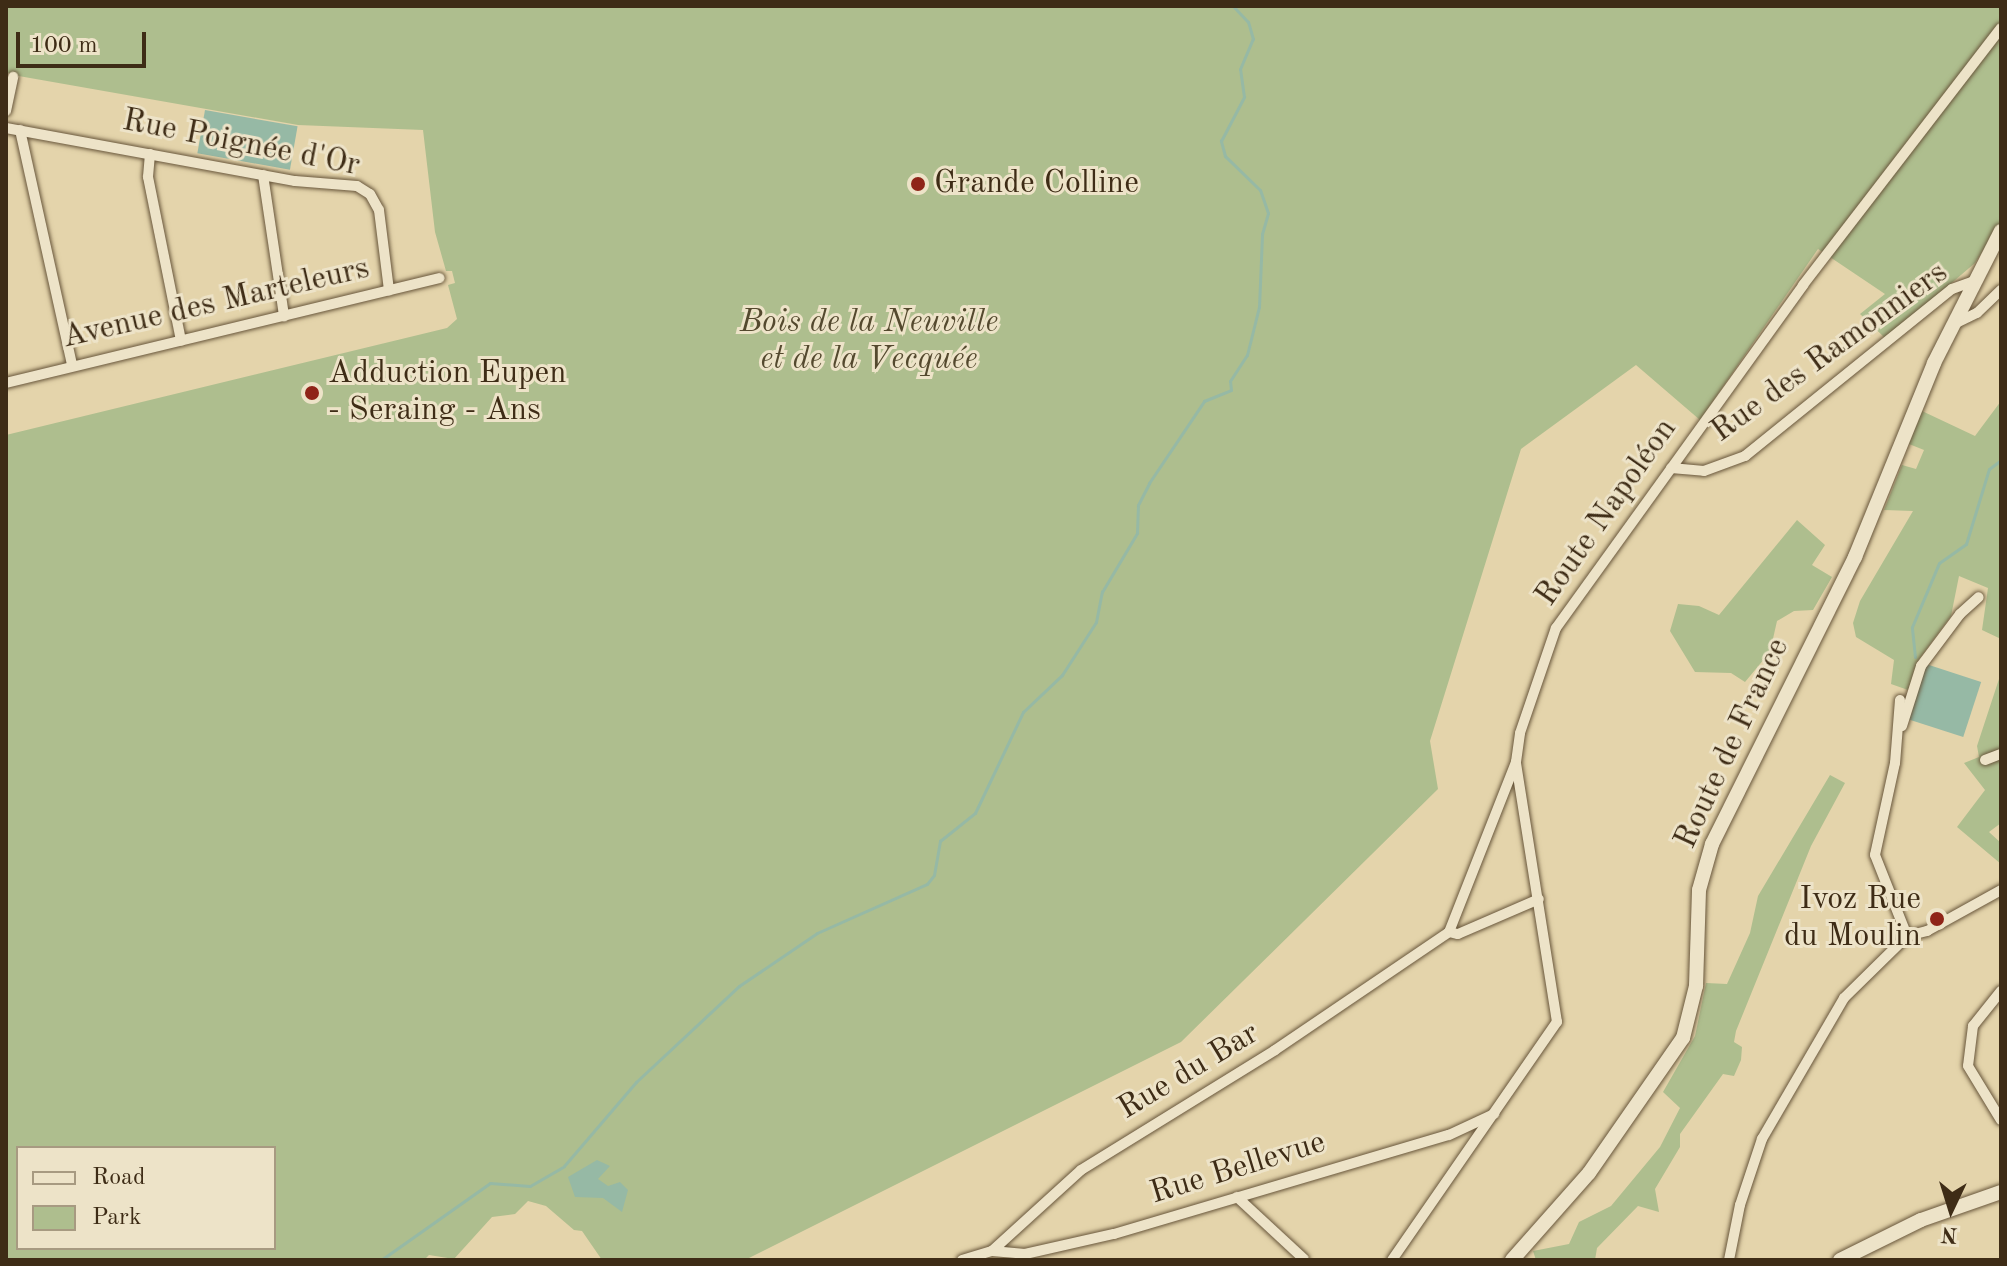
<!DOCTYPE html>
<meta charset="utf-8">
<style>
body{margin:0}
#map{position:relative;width:2007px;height:1266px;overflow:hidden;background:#e4d4ab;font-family:"Old Standard TT",serif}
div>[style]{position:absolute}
.green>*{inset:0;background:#aebe8e}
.water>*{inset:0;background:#96b9a5;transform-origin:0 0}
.stream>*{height:3px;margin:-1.5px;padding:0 1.5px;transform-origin:1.5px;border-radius:1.5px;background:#96b9a5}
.roads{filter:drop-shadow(0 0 2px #68563b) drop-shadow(0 0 2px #68563b)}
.street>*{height:10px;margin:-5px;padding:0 5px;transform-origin:5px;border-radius:5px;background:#ede3c8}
.secondary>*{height:14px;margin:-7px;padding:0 7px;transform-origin:7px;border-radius:7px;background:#ede3c8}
.dots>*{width:22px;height:22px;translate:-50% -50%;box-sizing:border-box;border:4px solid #ede3c8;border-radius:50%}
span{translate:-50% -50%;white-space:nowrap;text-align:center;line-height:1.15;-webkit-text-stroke:6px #ede3c8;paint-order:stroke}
.street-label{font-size:32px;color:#3e2c16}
.poi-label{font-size:32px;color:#3e2c16}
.left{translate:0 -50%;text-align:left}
.right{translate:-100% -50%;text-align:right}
.park-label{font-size:32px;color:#54492e;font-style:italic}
.frame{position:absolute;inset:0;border:8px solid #3e2c16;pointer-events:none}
.legend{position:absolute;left:16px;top:1146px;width:260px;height:104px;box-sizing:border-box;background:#ede3c8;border:2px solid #a79a81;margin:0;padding:10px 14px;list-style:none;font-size:24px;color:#3e2c16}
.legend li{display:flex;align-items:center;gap:16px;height:40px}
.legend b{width:40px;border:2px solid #a79a81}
.north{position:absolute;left:1911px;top:1170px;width:80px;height:80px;-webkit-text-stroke:6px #ede3c8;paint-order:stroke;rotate:184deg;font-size:22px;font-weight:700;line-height:32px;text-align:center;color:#3e2c16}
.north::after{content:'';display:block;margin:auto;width:28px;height:36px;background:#3e2c16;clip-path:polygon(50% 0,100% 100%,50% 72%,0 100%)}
.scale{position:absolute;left:16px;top:32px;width:130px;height:36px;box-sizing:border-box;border:4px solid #3e2c16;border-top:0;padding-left:10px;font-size:24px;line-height:28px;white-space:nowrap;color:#3e2c16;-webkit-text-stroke:6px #ede3c8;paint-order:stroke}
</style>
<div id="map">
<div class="green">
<i style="clip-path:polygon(evenodd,6px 6px,2001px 6px,2001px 223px,1975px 263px,1886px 339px,1860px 314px,1885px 294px,1818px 249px,1700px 420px,1636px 365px,1521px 449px,1430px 741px,1438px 789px,1181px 1042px,745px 1260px,602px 1260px,582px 1231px,574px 1230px,546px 1206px,528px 1201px,515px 1214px,492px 1217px,454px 1259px,429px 1255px,424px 1260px,6px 1260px,6px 435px,447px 328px,457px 319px,448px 285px,455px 283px,452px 271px,446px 271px,435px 232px,423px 130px,298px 125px,13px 75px,6px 72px,6px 6px,18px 1148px,274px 1148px,274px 1248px,18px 1248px,18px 1148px)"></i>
<i style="clip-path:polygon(2001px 401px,2001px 639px,1982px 630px,1988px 588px,1959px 576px,1951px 616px,1917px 662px,1908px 690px,1891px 684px,1894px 660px,1856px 637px,1853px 623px,1860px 601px,1913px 511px,1884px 510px,1902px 465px,1916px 469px,1924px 450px,1909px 444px,1922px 411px,1975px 436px)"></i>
<i style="clip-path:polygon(1797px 520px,1825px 545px,1812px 565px,1832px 577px,1813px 610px,1794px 611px,1777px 621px,1770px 652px,1745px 682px,1731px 673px,1695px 672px,1670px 631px,1678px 604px,1699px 606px,1719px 615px)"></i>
<i style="clip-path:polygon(1999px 679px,2001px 823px,1989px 832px,2001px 843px,2001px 864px,1957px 827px,1985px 790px,1964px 763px,1979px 757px,1977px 746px)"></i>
<i style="clip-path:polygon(1830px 775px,1845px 783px,1811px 846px,1736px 1031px,1734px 1042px,1742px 1047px,1741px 1060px,1734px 1076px,1723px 1074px,1680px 1134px,1680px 1147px,1655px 1189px,1659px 1212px,1638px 1206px,1597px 1248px,1595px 1260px,1536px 1260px,1533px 1251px,1569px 1244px,1579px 1222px,1611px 1206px,1660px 1147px,1680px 1108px,1663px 1092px,1695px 1036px,1706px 983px,1727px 984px,1750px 933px,1758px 896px)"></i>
</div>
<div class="water">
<i style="left:205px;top:110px;width:94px;height:44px;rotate:10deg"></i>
<i style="left:1926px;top:664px;width:58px;height:58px;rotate:18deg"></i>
<i style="clip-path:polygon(597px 1160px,610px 1166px,598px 1179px,608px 1186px,620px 1182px,628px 1190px,622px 1212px,603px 1198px,575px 1197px,568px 1177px)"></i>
</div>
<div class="stream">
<i style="left:1915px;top:657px;width:30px;rotate:-96deg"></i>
<i style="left:1912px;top:627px;width:69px;rotate:-67.1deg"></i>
<i style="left:1939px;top:563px;width:33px;rotate:-35deg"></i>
<i style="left:1966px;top:544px;width:78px;rotate:-73deg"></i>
<i style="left:1989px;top:469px;width:15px;rotate:-37deg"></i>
<i style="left:381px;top:1260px;width:133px;rotate:-35.2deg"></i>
<i style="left:490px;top:1183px;width:40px;rotate:4.3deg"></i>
<i style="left:530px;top:1186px;width:39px;rotate:-30deg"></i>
<i style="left:564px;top:1166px;width:111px;rotate:-49.4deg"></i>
<i style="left:636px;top:1082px;width:141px;rotate:-43deg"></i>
<i style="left:739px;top:986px;width:94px;rotate:-34.2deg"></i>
<i style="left:817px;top:933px;width:120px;rotate:-24deg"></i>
<i style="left:927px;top:884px;width:11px;rotate:-52deg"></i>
<i style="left:934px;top:875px;width:35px;rotate:-80deg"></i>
<i style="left:940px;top:841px;width:45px;rotate:-38.7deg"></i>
<i style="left:975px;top:813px;width:112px;rotate:-64.6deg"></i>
<i style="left:1023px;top:712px;width:54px;rotate:-43.5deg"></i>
<i style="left:1062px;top:675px;width:63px;rotate:-57.3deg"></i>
<i style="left:1096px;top:622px;width:31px;rotate:-79deg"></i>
<i style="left:1102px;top:592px;width:69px;rotate:-59.3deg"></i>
<i style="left:1137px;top:533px;width:28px;rotate:-88deg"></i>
<i style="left:1138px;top:505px;width:25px;rotate:-63deg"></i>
<i style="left:1149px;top:483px;width:99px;rotate:-56.1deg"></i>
<i style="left:1204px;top:401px;width:29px;rotate:-22deg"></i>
<i style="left:1231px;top:390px;width:9px;rotate:-96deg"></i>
<i style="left:1230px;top:381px;width:31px;rotate:-57deg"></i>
<i style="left:1247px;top:355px;width:49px;rotate:-76deg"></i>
<i style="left:1259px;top:307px;width:73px;rotate:-87.6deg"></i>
<i style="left:1262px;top:234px;width:22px;rotate:-74deg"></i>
<i style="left:1268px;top:213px;width:24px;rotate:-109deg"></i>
<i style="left:1260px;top:190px;width:49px;rotate:-135.8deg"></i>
<i style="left:1225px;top:156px;width:16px;rotate:-105deg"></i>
<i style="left:1221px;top:141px;width:50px;rotate:-62.4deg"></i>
<i style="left:1244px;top:97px;width:28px;rotate:-98deg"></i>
<i style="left:1240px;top:69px;width:33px;rotate:-67deg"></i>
<i style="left:1253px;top:39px;width:18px;rotate:-106deg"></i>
<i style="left:1248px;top:22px;width:22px;rotate:-133deg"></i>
</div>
<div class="roads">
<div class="street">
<i style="left:6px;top:111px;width:35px;rotate:-78deg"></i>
<i style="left:6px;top:128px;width:294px;rotate:10.4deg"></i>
<i style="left:295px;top:181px;width:62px;rotate:4.6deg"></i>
<i style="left:357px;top:186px;width:15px;rotate:32deg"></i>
<i style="left:370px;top:194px;width:18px;rotate:61deg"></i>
<i style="left:379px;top:210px;width:81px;rotate:82.9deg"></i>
<i style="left:20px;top:130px;width:241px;rotate:77.5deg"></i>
<i style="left:150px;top:154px;width:23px;rotate:95deg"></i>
<i style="left:148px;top:177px;width:167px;rotate:78.6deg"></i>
<i style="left:263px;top:175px;width:143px;rotate:81.5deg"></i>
<i style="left:1952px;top:325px;width:28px;rotate:-26deg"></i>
<i style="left:1977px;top:313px;width:33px;rotate:-44deg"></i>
<i style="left:6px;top:383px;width:446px;rotate:-13.6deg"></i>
<i style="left:1671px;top:468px;width:33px;rotate:5deg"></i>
<i style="left:1704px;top:471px;width:44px;rotate:-20.1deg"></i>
<i style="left:1745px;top:456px;width:266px;rotate:-38.9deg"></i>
<i style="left:1952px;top:289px;width:23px;rotate:-20deg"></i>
<i style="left:1900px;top:700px;width:63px;rotate:94.5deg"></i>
<i style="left:1895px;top:763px;width:94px;rotate:102.3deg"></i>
<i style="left:1875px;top:855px;width:87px;rotate:68.4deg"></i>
<i style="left:1902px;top:726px;width:63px;rotate:-72.4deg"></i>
<i style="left:1921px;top:666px;width:65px;rotate:-53.1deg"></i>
<i style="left:1960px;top:614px;width:25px;rotate:-42deg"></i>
<i style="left:1985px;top:760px;width:17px;rotate:-21deg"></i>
<i style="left:1516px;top:762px;width:183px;rotate:111.5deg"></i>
<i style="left:1449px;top:932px;width:9px;rotate:13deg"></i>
<i style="left:1458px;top:934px;width:88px;rotate:-23.4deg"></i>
<i style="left:2001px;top:991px;width:45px;rotate:128.7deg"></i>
<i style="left:1973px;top:1026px;width:40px;rotate:97.1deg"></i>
<i style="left:1968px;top:1066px;width:63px;rotate:58.6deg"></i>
<i style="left:1237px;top:1197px;width:91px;rotate:42.8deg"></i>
<i style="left:992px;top:1251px;width:33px;rotate:5deg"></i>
<i style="left:1025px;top:1254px;width:91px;rotate:-12.7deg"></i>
<i style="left:1114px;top:1234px;width:349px;rotate:-16.5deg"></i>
<i style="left:1449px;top:1135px;width:50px;rotate:-25deg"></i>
<i style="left:962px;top:1260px;width:31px;rotate:-17deg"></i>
<i style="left:992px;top:1251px;width:120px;rotate:-42.3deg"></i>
<i style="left:1081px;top:1170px;width:228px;rotate:-31.7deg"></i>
<i style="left:1275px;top:1050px;width:210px;rotate:-34.1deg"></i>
<i style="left:1392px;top:1260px;width:290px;rotate:-55.3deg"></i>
<i style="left:1557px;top:1022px;width:263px;rotate:-99deg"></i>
<i style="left:1516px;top:762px;width:29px;rotate:-82deg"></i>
<i style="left:1520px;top:733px;width:111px;rotate:-71.1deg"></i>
<i style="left:1556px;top:628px;width:423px;rotate:-54.2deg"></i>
<i style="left:1803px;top:285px;width:324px;rotate:-52.4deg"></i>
<i style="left:1729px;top:1260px;width:56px;rotate:-78.7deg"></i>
<i style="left:1740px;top:1205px;width:70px;rotate:-71.6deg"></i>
<i style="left:1762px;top:1139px;width:163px;rotate:-59.8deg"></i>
<i style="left:1844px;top:998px;width:88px;rotate:-44.5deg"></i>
<i style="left:1907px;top:936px;width:21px;rotate:-14deg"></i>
<i style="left:1927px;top:931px;width:85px;rotate:-29deg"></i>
</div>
<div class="secondary">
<i style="left:1512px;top:1260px;width:116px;rotate:-48.5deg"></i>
<i style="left:1589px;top:1173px;width:165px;rotate:-55.2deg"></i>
<i style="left:1683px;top:1038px;width:54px;rotate:-76deg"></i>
<i style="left:1696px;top:986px;width:96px;rotate:-88.2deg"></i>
<i style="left:1699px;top:890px;width:48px;rotate:-74.2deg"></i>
<i style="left:1712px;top:844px;width:321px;rotate:-63.5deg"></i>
<i style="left:1855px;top:557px;width:209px;rotate:-67.8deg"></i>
<i style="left:1934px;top:363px;width:148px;rotate:-63.1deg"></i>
<i style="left:1840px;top:1260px;width:90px;rotate:-26.3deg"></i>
<i style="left:1921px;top:1220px;width:85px;rotate:-19.3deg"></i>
</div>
</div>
<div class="dots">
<i style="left:918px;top:184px;background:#8f2418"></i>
<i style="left:312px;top:393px;background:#8f2418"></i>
<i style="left:1937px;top:919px;background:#8f2418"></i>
</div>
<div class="street-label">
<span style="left:241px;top:144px;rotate:11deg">Rue Poignée d'Or</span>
<span style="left:216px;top:304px;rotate:-13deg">Avenue des Marteleurs</span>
<span style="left:1830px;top:353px;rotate:-36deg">Rue des Ramonniers</span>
<span style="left:1607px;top:513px;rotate:-55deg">Route Napoléon</span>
<span style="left:1733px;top:744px;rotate:-65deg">Route de France</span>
<span style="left:1189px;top:1072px;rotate:-31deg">Rue du Bar</span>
<span style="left:1238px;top:1169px;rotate:-17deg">Rue Bellevue</span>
</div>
<div class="poi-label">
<span class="left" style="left:934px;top:184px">Grande Colline</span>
<span class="left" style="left:328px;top:393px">Adduction Eupen<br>- Seraing - Ans</span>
<span class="right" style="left:1921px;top:919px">Ivoz Rue<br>du Moulin</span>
</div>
<div class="park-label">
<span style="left:869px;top:342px">Bois de la Neuville<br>et de la Vecquée</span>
</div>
<div class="frame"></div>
<ul class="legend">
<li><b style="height:10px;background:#ede3c8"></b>Road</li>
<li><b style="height:22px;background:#aebe8e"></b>Park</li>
</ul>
<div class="north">N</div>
<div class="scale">100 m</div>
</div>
